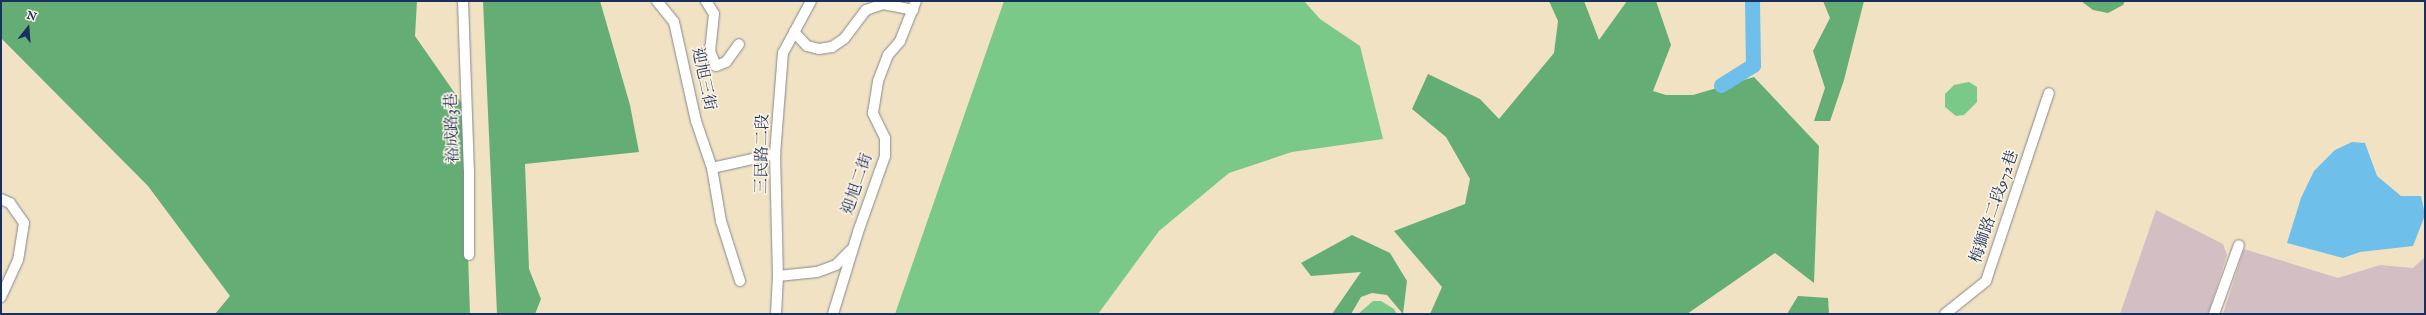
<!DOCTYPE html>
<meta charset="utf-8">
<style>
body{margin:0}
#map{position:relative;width:2426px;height:315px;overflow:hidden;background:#f0e2c3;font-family:"IM FELL English","Noto Serif TC",serif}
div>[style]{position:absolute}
.industrial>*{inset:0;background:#d2bec3}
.green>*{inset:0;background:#7bc989}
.forest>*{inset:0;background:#64ad75}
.water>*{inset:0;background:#6ebfea}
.river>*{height:15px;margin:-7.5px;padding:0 7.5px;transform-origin:7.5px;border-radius:7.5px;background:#6ebfea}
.roads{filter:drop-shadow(0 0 1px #868890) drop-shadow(0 0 1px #868890)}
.street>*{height:10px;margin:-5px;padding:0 5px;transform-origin:5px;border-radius:5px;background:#fff}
span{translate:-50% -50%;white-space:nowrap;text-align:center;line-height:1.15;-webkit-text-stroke:3px #fcf5e5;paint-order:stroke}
.street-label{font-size:16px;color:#1b2f5e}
.frame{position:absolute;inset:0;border:2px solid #1b2f5e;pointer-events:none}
.north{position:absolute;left:8px;top:8px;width:40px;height:40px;-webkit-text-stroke:3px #fcf5e5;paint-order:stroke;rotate:17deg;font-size:11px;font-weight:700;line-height:16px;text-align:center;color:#1b2f5e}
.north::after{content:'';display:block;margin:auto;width:14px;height:18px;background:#1b2f5e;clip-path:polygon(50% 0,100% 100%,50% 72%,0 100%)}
</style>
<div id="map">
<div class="industrial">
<i style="clip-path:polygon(2156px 210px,2223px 244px,2227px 255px,2208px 314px,2120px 314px)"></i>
<i style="clip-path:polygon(2244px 249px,2338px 278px,2380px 265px,2413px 268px,2425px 257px,2425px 314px,2223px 314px)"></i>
</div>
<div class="green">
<i style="clip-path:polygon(1004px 1px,1304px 1px,1320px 19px,1360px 46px,1383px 139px,1292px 152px,1229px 173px,1159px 231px,1098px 314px,895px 314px)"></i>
<i style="clip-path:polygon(1969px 82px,1977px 87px,1977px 102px,1964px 115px,1956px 116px,1945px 107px,1945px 94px,1954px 85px)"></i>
<i style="clip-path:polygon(1373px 301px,1381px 301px,1394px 309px,1397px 314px,1358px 314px)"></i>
</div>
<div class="forest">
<i style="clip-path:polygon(1px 1px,417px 1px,415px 36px,463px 105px,470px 314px,215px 314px,230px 296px,148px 186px,1px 38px)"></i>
<i style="clip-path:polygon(483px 1px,600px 1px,630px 105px,639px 152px,525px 164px,529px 269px,541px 299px,535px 314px,497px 314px)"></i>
<i style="clip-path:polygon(1549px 1px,1584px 1px,1599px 40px,1627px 1px,1656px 1px,1671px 45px,1653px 91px,1666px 95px,1693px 95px,1754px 77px,1819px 146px,1814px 283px,1775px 253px,1687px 314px,1430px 314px,1442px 287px,1394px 231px,1465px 204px,1470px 179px,1446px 137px,1412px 109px,1428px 74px,1480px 99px,1499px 119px,1554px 53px,1558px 21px)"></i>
<i style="clip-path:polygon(1823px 1px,1864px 1px,1844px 80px,1830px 121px,1814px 121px,1825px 88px,1813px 51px,1830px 18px)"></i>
<i style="clip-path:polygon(2081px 1px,2125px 1px,2123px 5px,2108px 13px,2093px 10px)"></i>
<i style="clip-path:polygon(1352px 235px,1390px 253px,1407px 281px,1403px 314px,1387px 295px,1372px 293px,1361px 297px,1351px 314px,1332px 314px,1361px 272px,1311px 276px,1301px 263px)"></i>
<i style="clip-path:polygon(1798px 296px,1828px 298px,1829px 314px,1787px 314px)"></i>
</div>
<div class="water">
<i style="clip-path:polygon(2352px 142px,2365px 143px,2377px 176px,2401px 196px,2421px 196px,2425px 215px,2413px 246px,2360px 252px,2343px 258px,2287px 243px,2301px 198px,2314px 171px,2335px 150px)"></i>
</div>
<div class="river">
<i style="left:1721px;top:85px;width:38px;rotate:-32deg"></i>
<i style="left:1753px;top:65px;width:64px;rotate:-90.9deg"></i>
</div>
<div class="roads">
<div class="street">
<i style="left:463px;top:1px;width:170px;rotate:88deg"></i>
<i style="left:469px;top:171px;width:84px;rotate:90deg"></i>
<i style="left:657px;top:1px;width:27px;rotate:51deg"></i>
<i style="left:674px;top:22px;width:101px;rotate:77.5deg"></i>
<i style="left:696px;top:121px;width:50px;rotate:71.2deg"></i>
<i style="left:712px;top:168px;width:65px;rotate:-12.5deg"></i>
<i style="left:706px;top:1px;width:15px;rotate:58deg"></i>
<i style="left:714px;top:14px;width:37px;rotate:96deg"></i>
<i style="left:710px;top:51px;width:16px;rotate:68deg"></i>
<i style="left:716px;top:66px;width:11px;rotate:-22deg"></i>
<i style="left:726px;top:62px;width:22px;rotate:-54deg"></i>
<i style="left:794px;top:32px;width:19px;rotate:47deg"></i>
<i style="left:807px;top:46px;width:12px;rotate:14deg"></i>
<i style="left:819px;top:49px;width:13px;rotate:-9deg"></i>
<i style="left:832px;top:47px;width:14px;rotate:-34deg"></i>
<i style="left:844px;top:39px;width:36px;rotate:-53deg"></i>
<i style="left:866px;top:10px;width:18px;rotate:-19deg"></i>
<i style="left:883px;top:4px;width:31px;rotate:11deg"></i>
<i style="left:712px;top:168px;width:54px;rotate:80.4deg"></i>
<i style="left:721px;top:221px;width:63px;rotate:72.4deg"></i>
<i style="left:1px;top:199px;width:10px;rotate:24deg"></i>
<i style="left:10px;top:203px;width:24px;rotate:55deg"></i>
<i style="left:24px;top:223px;width:37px;rotate:99deg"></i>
<i style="left:18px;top:260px;width:41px;rotate:114.7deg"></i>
<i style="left:778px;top:276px;width:39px;rotate:-6deg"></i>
<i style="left:817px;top:272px;width:20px;rotate:-20deg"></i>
<i style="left:836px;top:265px;width:21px;rotate:-45deg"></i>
<i style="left:776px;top:314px;width:38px;rotate:-87deg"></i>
<i style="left:778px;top:276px;width:122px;rotate:-91.4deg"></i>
<i style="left:775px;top:154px;width:101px;rotate:-85.5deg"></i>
<i style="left:783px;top:53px;width:59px;rotate:-61.7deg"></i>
<i style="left:833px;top:314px;width:86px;rotate:-73deg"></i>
<i style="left:858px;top:232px;width:81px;rotate:-70.4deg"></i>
<i style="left:885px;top:156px;width:18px;rotate:-90deg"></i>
<i style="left:885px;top:138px;width:28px;rotate:-116deg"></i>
<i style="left:873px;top:113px;width:32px;rotate:-81deg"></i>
<i style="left:878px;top:81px;width:28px;rotate:-69deg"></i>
<i style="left:888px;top:55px;width:18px;rotate:-49deg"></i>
<i style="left:900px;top:41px;width:43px;rotate:-68.2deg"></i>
<i style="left:1945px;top:314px;width:53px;rotate:-38.8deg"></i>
<i style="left:1986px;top:281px;width:198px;rotate:-71.5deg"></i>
<i style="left:2214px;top:314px;width:73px;rotate:-70.1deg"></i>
</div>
</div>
<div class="street-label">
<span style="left:703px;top:79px;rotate:78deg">迎旭三街</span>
<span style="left:453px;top:128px;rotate:-92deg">裕成路3巷</span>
<span style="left:763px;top:154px;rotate:-89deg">三民路二段</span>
<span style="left:858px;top:184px;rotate:-71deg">迎旭二街</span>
<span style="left:1995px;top:207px;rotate:-71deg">梅獅路二段972巷</span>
</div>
<div class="frame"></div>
<div class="north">N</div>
</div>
